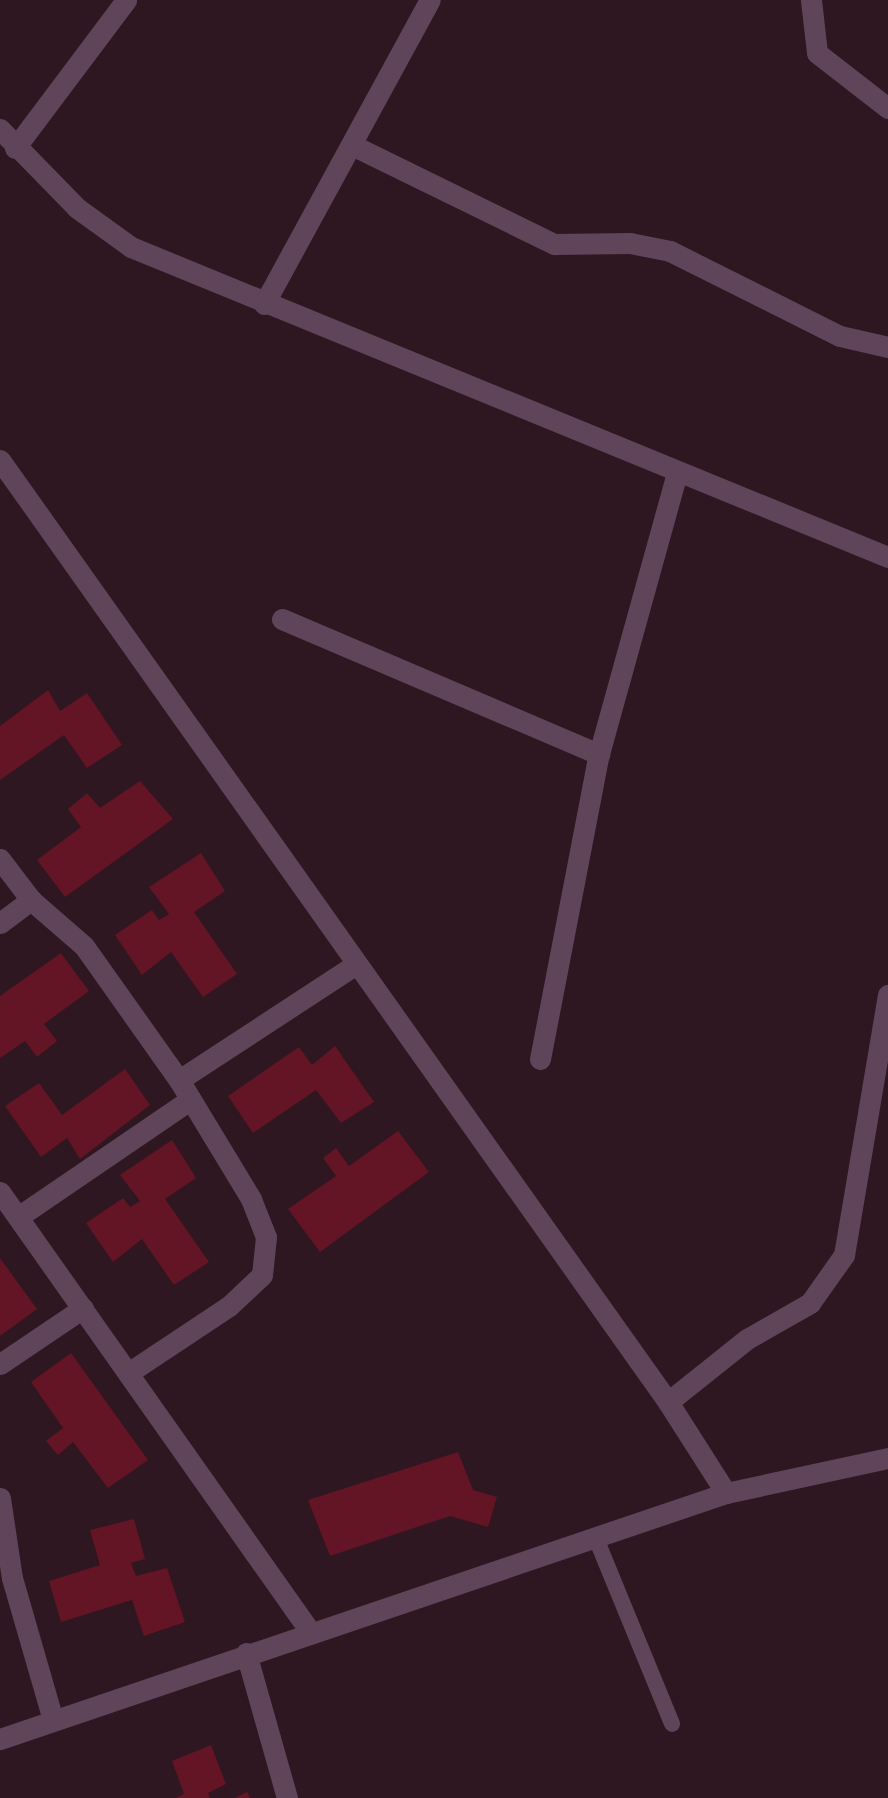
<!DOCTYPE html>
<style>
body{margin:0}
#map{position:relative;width:888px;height:1798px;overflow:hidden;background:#2e1720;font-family:"Sofia Sans Condensed",sans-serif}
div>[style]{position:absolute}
.building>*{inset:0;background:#631425}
.lane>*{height:16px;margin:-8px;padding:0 8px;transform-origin:8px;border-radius:8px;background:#604459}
.street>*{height:21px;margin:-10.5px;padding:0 10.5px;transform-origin:10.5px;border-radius:10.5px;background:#604459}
span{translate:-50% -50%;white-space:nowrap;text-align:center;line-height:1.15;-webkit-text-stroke:5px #100609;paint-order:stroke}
</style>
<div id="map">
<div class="building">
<i style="clip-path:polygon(48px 690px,60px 711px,87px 693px,122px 745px,87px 768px,64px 735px,0 780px,0 726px)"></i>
<i style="clip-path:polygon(140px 781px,173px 819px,65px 897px,37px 860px,81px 827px,68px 809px,87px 793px,100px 808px)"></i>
<i style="clip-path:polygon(201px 853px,225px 891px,194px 912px,237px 974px,203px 997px,171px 952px,142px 975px,115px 935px,152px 910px,159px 920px,169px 914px,149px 887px)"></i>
<i style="clip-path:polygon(61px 953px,89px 991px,44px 1024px,57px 1041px,37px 1057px,25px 1041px,0 1058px,0 996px)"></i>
<i style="clip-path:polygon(335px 1046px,374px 1102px,341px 1123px,316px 1090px,253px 1133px,228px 1096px,299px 1047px,312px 1065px)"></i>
<i style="clip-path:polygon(125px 1069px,150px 1105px,80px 1159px,67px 1138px,41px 1157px,5px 1106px,39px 1083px,62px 1115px)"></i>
<i style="clip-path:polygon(398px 1131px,429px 1172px,320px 1252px,288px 1209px,336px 1176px,323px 1158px,336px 1148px,349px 1166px)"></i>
<i style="clip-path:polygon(172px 1140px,196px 1178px,165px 1199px,209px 1262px,174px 1285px,142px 1239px,113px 1262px,86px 1223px,123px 1198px,130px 1207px,140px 1201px,120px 1175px)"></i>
<i style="clip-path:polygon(0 1258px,37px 1309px,0 1336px)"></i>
<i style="clip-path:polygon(71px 1353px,148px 1460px,108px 1488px,73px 1442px,58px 1455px,46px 1441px,63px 1428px,31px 1382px)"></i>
<i style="clip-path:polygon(458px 1452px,473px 1490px,497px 1497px,488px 1527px,450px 1516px,330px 1556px,308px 1500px)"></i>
<i style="clip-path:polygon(134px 1519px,145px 1559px,131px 1563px,136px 1576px,167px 1568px,185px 1622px,144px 1636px,132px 1600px,61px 1622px,49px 1581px,100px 1565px,90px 1530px)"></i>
<i style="clip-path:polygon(211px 1745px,226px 1784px,208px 1793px,210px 1798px,175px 1798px,184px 1794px,172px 1761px)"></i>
<i style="clip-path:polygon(247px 1792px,250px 1798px,234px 1798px)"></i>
</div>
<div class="lane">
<i style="left:595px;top:1536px;width:203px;rotate:67.7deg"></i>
</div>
<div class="street">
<i style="left:811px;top:0;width:53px;rotate:83.5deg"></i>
<i style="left:817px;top:53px;width:90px;rotate:37.8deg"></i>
<i style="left:0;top:129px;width:110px;rotate:45.7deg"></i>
<i style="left:77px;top:208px;width:67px;rotate:35.8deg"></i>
<i style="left:131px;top:247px;width:818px;rotate:22.27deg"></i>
<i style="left:354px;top:146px;width:223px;rotate:26.1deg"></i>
<i style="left:554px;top:244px;width:76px;rotate:-0.8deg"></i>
<i style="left:630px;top:243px;width:41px;rotate:11.3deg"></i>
<i style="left:670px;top:251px;width:190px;rotate:26.6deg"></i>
<i style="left:840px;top:336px;width:49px;rotate:12.9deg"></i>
<i style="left:15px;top:148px;width:185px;rotate:-53.1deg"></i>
<i style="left:264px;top:304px;width:346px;rotate:-61.4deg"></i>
<i style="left:0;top:460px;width:1155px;rotate:54.66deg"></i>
<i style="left:668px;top:1402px;width:108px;rotate:57.5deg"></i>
<i style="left:282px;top:619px;width:345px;rotate:23.1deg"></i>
<i style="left:0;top:859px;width:51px;rotate:52.9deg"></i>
<i style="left:31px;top:900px;width:70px;rotate:41deg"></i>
<i style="left:84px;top:946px;width:164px;rotate:54.7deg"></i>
<i style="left:179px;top:1080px;width:139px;rotate:58.8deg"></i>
<i style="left:251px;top:1199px;width:41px;rotate:68.5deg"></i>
<i style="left:266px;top:1237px;width:38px;rotate:96deg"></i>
<i style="left:262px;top:1275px;width:45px;rotate:136.8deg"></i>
<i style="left:229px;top:1306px;width:121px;rotate:146.4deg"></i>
<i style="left:0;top:923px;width:39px;rotate:-37deg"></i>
<i style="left:540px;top:1059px;width:311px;rotate:-79.1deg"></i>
<i style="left:599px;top:754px;width:292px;rotate:-74.5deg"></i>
<i style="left:179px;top:1080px;width:210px;rotate:-33.2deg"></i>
<i style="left:0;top:1192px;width:536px;rotate:54.8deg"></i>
<i style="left:18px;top:1217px;width:209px;rotate:-34.3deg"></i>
<i style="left:0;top:1364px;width:100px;rotate:-34deg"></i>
<i style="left:668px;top:1402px;width:101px;rotate:-38.6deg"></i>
<i style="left:747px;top:1339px;width:73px;rotate:-29.7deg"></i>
<i style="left:810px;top:1303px;width:59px;rotate:-54.7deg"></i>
<i style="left:844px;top:1255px;width:264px;rotate:-80.4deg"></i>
<i style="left:0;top:1498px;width:81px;rotate:81.5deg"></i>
<i style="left:12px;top:1578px;width:148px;rotate:73.9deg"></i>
<i style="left:246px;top:1653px;width:151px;rotate:74.2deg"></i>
<i style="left:0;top:1739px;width:767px;rotate:-18.72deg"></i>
<i style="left:726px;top:1493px;width:166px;rotate:-12.2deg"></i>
</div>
</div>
